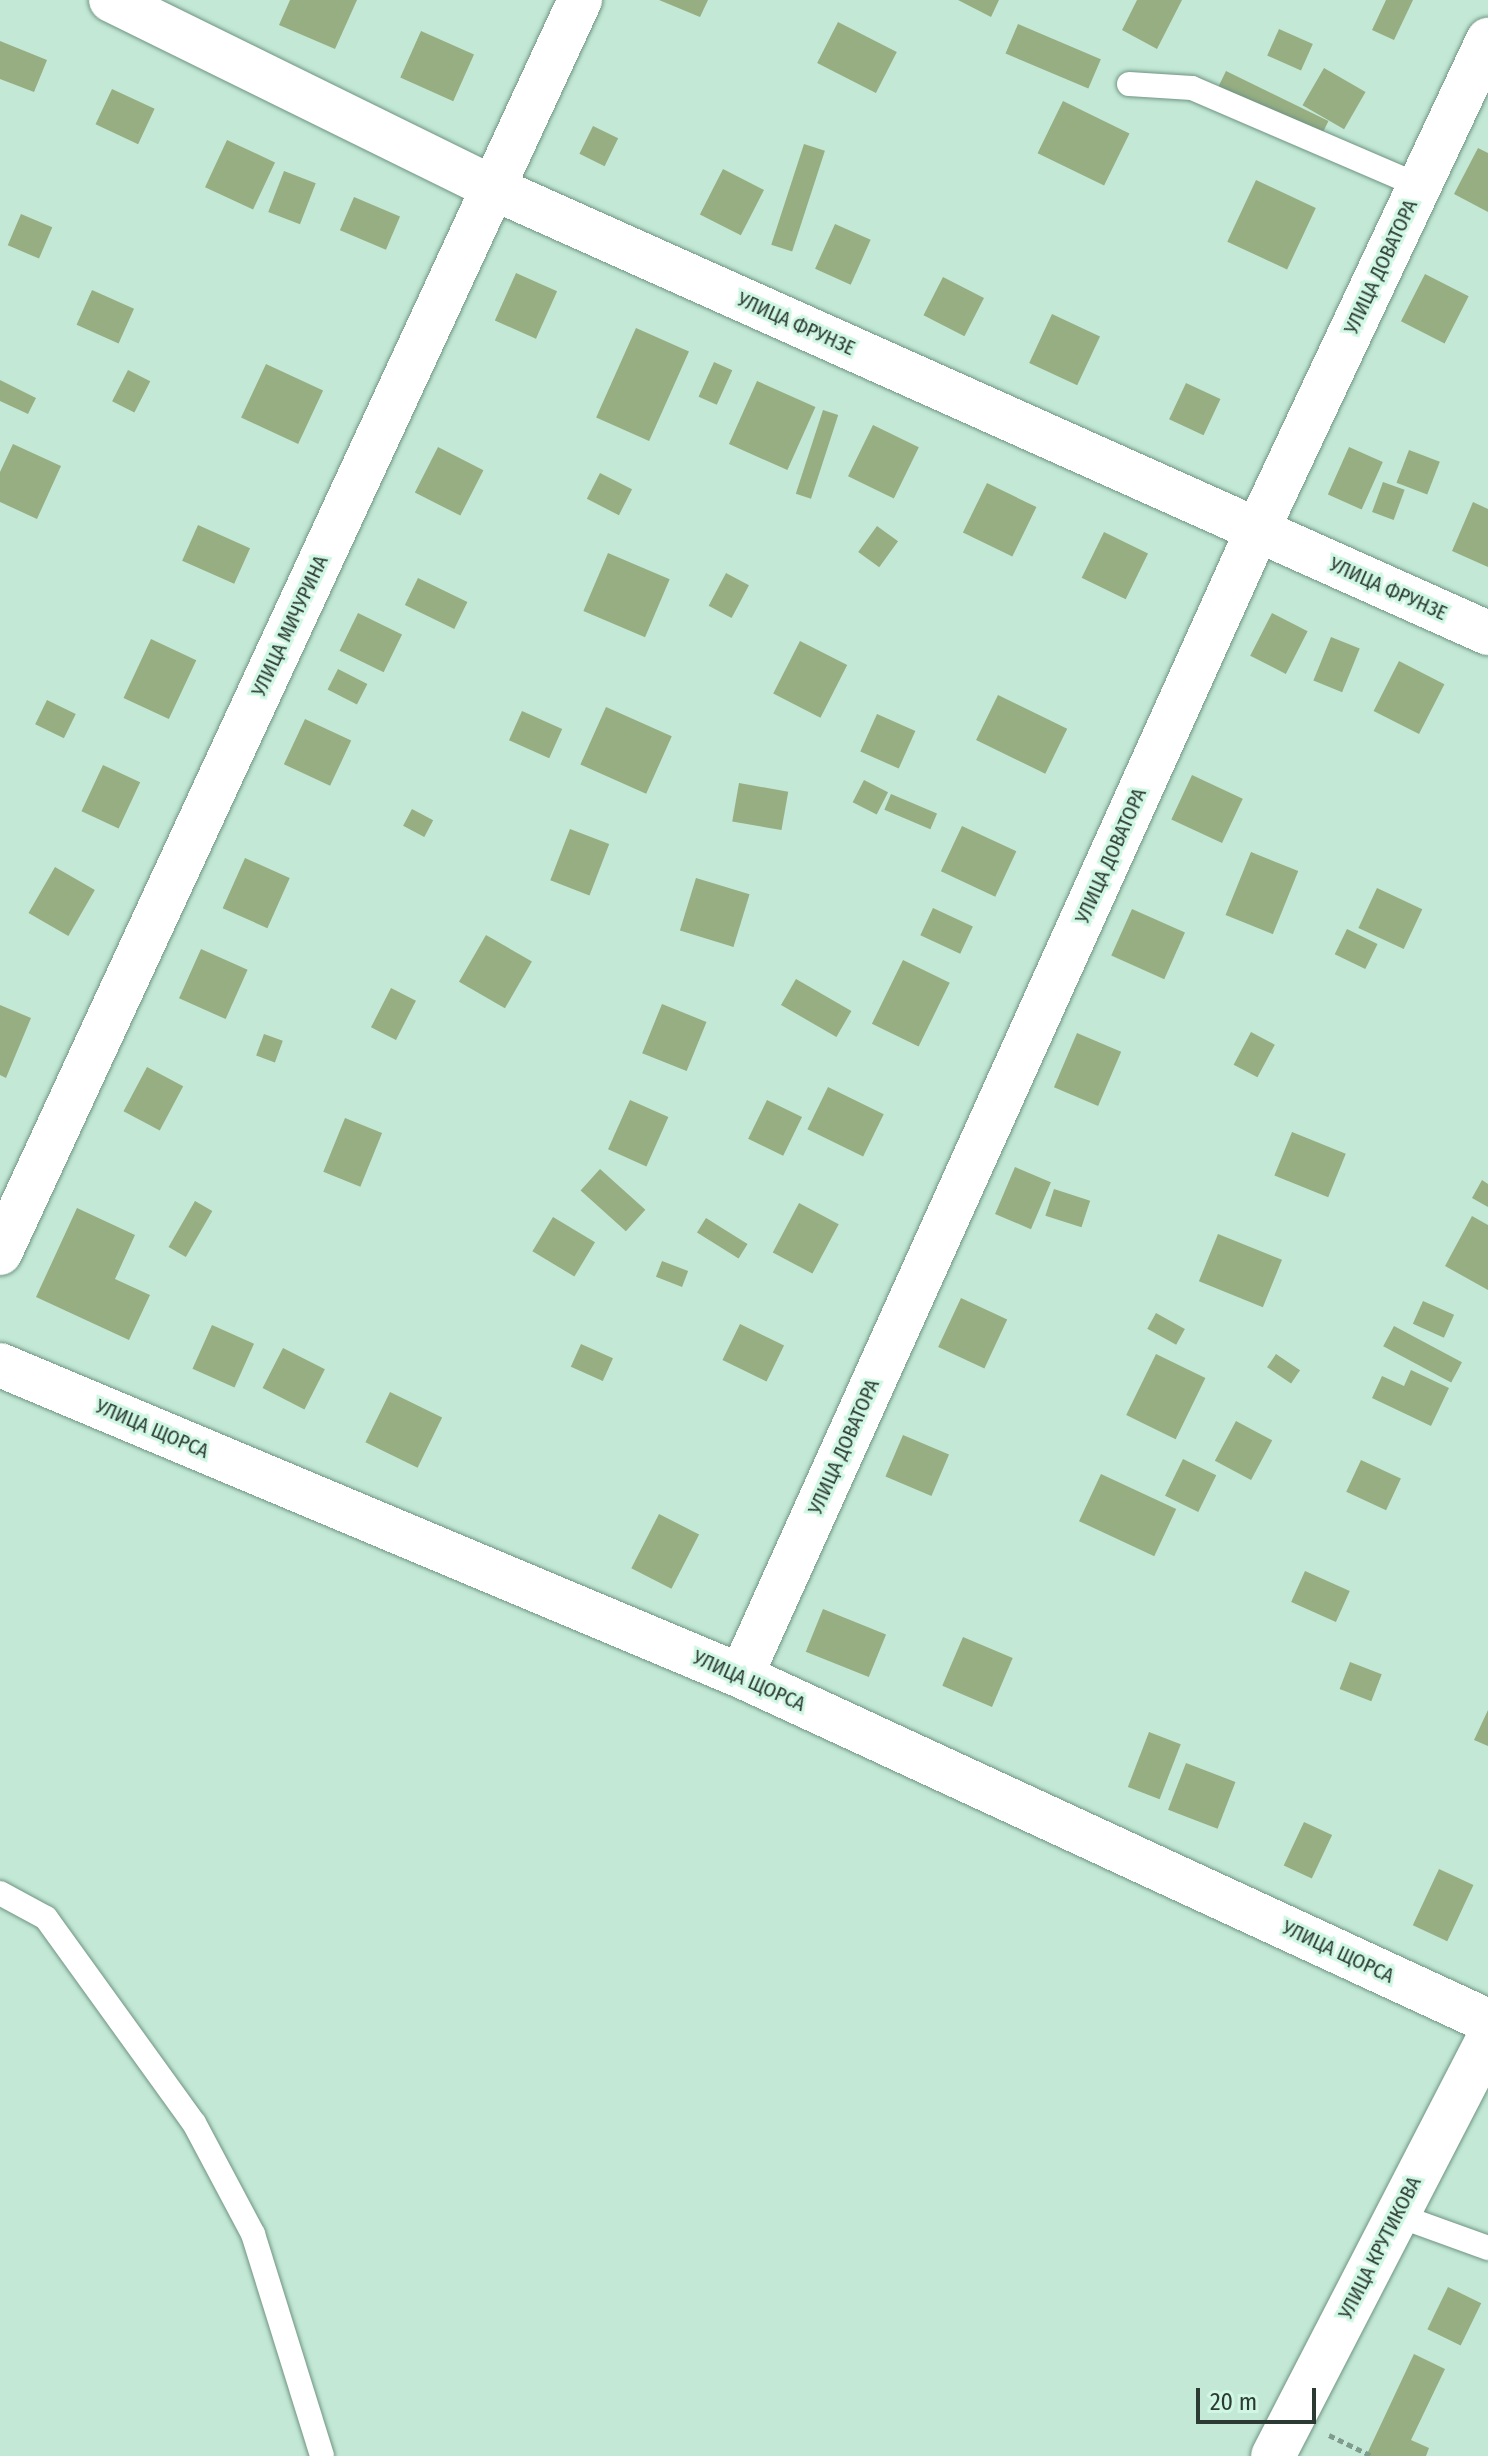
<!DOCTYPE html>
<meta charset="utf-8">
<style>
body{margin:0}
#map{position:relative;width:1488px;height:2456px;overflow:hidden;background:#c3e9d6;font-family:"Fira Sans Condensed",sans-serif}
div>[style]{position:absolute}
.building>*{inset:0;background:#96ae82;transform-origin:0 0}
.path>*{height:5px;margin-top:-2.5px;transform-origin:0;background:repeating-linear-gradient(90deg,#7f9b8d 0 6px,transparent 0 10px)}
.roads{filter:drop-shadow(0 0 2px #709483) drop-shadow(0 0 2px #709483)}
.service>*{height:24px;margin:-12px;padding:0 12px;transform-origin:12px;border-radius:12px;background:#fff}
.minor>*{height:44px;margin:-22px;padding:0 22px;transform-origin:22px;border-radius:22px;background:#fff}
span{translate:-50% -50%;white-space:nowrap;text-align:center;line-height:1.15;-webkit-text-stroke:6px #d0f7e3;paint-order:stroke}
.street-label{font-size:20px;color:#2b3b33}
.scale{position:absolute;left:1196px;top:2388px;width:120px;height:36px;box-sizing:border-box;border:4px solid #2b3b33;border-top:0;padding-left:10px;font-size:24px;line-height:28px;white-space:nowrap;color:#2b3b33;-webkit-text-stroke:6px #d0f7e3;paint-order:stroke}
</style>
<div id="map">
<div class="building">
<i style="clip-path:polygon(290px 0,357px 0,335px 49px,279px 25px)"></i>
<i style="clip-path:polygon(659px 0,708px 0,700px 17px)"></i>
<i style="clip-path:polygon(958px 0,999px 0,991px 17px)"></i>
<i style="clip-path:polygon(1137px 0,1182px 0,1157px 49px,1122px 30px)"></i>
<i style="clip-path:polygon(1386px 0,1413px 0,1394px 40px,1372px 30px)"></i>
<i style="left:838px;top:22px;width:66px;height:46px;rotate:27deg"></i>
<i style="left:1018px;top:24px;width:90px;height:32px;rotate:23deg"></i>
<i style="left:1279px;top:29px;width:37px;height:29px;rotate:24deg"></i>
<i style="left:421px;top:31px;width:58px;height:51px;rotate:24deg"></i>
<i style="clip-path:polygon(0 41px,47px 60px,34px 92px,0 79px)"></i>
<i style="left:1324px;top:68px;width:48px;height:43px;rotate:30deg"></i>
<i style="left:1226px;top:71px;width:114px;height:22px;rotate:26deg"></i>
<i style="left:112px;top:89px;width:47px;height:39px;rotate:25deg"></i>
<i style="left:1063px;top:101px;width:74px;height:58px;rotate:26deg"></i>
<i style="left:593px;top:126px;width:28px;height:31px;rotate:26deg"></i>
<i style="left:227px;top:140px;width:53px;height:52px;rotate:25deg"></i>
<i style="left:804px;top:144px;width:22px;height:106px;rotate:18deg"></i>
<i style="clip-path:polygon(1478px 148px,1488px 153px,1488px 212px,1454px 194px)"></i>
<i style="left:723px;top:169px;width:46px;height:51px;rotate:27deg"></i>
<i style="left:284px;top:171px;width:34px;height:44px;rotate:21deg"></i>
<i style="left:1256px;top:180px;width:66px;height:68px;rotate:25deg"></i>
<i style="left:354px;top:197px;width:50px;height:36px;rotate:23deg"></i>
<i style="left:21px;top:214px;width:34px;height:34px;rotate:23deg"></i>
<i style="left:835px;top:224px;width:39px;height:49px;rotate:24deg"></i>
<i style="left:516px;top:273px;width:45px;height:52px;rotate:24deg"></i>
<i style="left:1425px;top:274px;width:49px;height:53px;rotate:27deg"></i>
<i style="left:943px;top:277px;width:46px;height:43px;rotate:27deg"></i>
<i style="left:92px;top:290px;width:46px;height:38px;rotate:24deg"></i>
<i style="left:1052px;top:314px;width:53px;height:54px;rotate:25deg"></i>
<i style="left:636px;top:328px;width:58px;height:98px;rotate:24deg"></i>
<i style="left:714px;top:362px;width:20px;height:38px;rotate:24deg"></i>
<i style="left:266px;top:364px;width:63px;height:59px;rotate:25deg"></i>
<i style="left:128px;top:370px;width:25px;height:35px;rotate:27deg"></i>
<i style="clip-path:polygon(0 380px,36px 398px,28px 414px,0 401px)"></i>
<i style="left:757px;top:381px;width:64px;height:69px;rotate:24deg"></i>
<i style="left:1186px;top:383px;width:38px;height:40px;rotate:25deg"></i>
<i style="left:823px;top:410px;width:16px;height:88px;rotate:18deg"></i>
<i style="left:873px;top:425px;width:51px;height:57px;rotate:26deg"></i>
<i style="clip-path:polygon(13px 444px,61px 466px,37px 519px,0 502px,0 472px)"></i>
<i style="left:438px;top:447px;width:51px;height:51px;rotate:27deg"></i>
<i style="left:1349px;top:447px;width:37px;height:52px;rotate:24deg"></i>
<i style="left:1409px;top:450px;width:33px;height:35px;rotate:21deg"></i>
<i style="left:600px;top:473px;width:36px;height:29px;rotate:27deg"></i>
<i style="left:1383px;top:482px;width:23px;height:32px;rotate:20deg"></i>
<i style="left:987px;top:483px;width:55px;height:55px;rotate:26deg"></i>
<i style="clip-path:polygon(1473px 502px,1488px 509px,1488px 567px,1452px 551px)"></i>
<i style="left:198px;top:525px;width:57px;height:39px;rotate:24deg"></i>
<i style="left:877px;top:526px;width:26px;height:32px;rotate:36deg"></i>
<i style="left:1104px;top:532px;width:49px;height:51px;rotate:26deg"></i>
<i style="left:608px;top:553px;width:67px;height:63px;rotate:23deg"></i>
<i style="left:726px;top:573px;width:26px;height:37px;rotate:28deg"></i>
<i style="left:418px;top:578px;width:55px;height:30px;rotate:26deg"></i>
<i style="left:358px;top:613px;width:49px;height:42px;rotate:26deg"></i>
<i style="left:1272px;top:613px;width:40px;height:48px;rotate:27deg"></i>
<i style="left:1331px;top:637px;width:31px;height:47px;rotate:22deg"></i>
<i style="left:151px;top:639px;width:50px;height:65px;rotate:25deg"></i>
<i style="left:800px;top:641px;width:53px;height:59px;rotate:27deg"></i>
<i style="left:1399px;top:661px;width:51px;height:56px;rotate:27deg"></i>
<i style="left:338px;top:669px;width:33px;height:23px;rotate:27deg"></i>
<i style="left:998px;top:695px;width:77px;height:50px;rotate:26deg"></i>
<i style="left:47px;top:700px;width:32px;height:27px;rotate:26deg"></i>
<i style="left:606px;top:707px;width:72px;height:63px;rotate:24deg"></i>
<i style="left:522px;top:711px;width:44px;height:32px;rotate:24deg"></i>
<i style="left:877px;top:714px;width:42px;height:41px;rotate:24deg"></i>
<i style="left:305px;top:719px;width:51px;height:50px;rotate:25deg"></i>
<i style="left:103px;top:765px;width:41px;height:51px;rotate:25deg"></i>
<i style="left:1192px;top:775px;width:56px;height:49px;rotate:25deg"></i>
<i style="left:864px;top:780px;width:27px;height:25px;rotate:27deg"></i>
<i style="left:739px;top:783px;width:50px;height:39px;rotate:10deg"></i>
<i style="left:891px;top:794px;width:50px;height:17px;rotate:23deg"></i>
<i style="left:412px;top:809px;width:24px;height:19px;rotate:28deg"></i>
<i style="left:962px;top:826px;width:60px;height:50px;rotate:25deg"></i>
<i style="left:570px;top:829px;width:42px;height:55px;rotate:21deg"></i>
<i style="left:1251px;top:852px;width:51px;height:68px;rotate:22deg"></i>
<i style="left:245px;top:858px;width:49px;height:55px;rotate:24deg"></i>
<i style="left:55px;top:867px;width:46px;height:53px;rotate:30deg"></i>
<i style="left:696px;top:878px;width:56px;height:55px;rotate:17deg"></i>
<i style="left:1377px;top:888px;width:50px;height:44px;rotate:25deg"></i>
<i style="left:933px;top:908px;width:44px;height:30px;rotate:25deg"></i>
<i style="left:1132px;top:909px;width:58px;height:51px;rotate:24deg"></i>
<i style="left:1347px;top:929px;width:34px;height:28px;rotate:26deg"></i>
<i style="left:486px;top:935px;width:53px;height:54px;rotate:30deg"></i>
<i style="left:201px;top:949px;width:51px;height:54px;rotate:24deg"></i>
<i style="left:903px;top:960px;width:52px;height:71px;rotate:26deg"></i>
<i style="left:796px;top:979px;width:64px;height:30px;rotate:30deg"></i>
<i style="left:391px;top:988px;width:28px;height:44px;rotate:27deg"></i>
<i style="left:662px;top:1004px;width:48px;height:53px;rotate:22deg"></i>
<i style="clip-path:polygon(0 1005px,31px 1018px,6px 1078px,0 1075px)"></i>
<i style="left:1251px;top:1032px;width:27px;height:37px;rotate:28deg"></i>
<i style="left:1077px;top:1033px;width:48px;height:59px;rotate:23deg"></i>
<i style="left:264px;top:1034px;width:20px;height:23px;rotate:20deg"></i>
<i style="left:147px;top:1067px;width:41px;height:50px;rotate:28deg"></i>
<i style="left:828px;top:1087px;width:62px;height:47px;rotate:26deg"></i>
<i style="left:630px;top:1100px;width:42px;height:54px;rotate:24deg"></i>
<i style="left:767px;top:1100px;width:39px;height:43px;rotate:26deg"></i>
<i style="left:345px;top:1118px;width:40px;height:58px;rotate:22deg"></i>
<i style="left:1292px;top:1132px;width:58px;height:47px;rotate:22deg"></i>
<i style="left:1015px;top:1167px;width:39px;height:51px;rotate:23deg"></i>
<i style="left:600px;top:1169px;width:61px;height:29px;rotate:42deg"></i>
<i style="clip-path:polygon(1482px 1180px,1488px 1184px,1488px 1207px,1472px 1198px)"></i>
<i style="left:1054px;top:1189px;width:38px;height:28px;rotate:18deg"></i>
<i style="left:195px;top:1201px;width:20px;height:53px;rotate:30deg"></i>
<i style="left:799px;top:1203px;width:45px;height:56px;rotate:28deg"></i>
<i style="clip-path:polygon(77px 1208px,135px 1235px,115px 1279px,150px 1295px,129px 1340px,36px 1297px)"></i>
<i style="clip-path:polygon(1472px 1216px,1488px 1225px,1488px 1290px,1445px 1266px)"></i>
<i style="left:553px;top:1217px;width:49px;height:40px;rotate:31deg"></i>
<i style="left:706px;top:1218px;width:49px;height:17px;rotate:32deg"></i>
<i style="left:1218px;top:1234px;width:69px;height:51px;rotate:22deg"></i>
<i style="left:662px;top:1261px;width:28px;height:17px;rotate:21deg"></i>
<i style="left:961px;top:1298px;width:51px;height:54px;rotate:25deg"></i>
<i style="left:1423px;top:1301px;width:34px;height:25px;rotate:24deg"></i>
<i style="left:1156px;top:1313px;width:33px;height:18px;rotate:29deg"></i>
<i style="left:740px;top:1324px;width:49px;height:40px;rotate:26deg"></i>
<i style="left:212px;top:1325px;width:46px;height:48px;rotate:24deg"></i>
<i style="left:1394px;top:1326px;width:77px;height:23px;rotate:28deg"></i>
<i style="left:581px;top:1344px;width:35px;height:25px;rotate:24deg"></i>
<i style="left:283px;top:1348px;width:47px;height:45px;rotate:27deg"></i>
<i style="left:1156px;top:1354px;width:55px;height:68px;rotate:26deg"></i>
<i style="left:1276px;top:1354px;width:29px;height:16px;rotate:34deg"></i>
<i style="clip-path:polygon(1411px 1370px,1449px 1388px,1431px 1426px,1372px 1398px,1382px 1376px,1404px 1386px)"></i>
<i style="left:390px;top:1392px;width:58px;height:56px;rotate:26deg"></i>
<i style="left:1236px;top:1421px;width:41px;height:45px;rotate:28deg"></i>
<i style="left:903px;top:1435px;width:50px;height:45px;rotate:23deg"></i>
<i style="left:1183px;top:1459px;width:37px;height:41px;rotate:26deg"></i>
<i style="left:1361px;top:1460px;width:44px;height:35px;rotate:25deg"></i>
<i style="left:1101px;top:1474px;width:83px;height:52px;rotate:25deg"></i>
<i style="left:659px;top:1514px;width:45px;height:61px;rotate:27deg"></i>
<i style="left:1305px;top:1571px;width:49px;height:34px;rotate:24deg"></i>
<i style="left:823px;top:1609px;width:68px;height:46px;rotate:22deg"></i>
<i style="left:963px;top:1637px;width:54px;height:53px;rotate:23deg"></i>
<i style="left:1350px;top:1662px;width:34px;height:29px;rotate:21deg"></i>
<i style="clip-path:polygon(1488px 1710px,1488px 1746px,1474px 1740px)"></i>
<i style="left:1149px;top:1732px;width:34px;height:59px;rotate:21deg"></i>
<i style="left:1186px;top:1763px;width:53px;height:50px;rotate:21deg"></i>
<i style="left:1304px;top:1822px;width:31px;height:48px;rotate:25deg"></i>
<i style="left:1439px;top:1869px;width:38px;height:62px;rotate:25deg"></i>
<i style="left:1448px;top:2287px;width:37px;height:47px;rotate:26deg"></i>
<i style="clip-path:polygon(1414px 2354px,1445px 2369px,1411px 2440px,1429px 2448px,1426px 2456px,1366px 2456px)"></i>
</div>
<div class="path">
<i style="left:1329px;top:2435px;width:48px;rotate:26deg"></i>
</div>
<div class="roads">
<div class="service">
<i style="left:1129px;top:84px;width:63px;rotate:3.6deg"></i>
<i style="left:1192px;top:88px;width:248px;rotate:23.3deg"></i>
<i style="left:0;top:1893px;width:52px;rotate:28.5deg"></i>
<i style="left:46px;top:1918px;width:253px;rotate:54.2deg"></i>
<i style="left:194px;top:2123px;width:126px;rotate:62deg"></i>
<i style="left:253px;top:2234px;width:232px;rotate:72.7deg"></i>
<i style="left:1397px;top:2215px;width:97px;rotate:19.9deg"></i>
</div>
<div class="minor">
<i style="left:111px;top:0;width:426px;rotate:26.2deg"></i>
<i style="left:493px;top:188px;width:1090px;rotate:24.1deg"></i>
<i style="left:0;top:1253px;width:1381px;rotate:-65.16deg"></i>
<i style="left:0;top:1365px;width:804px;rotate:22.77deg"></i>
<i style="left:741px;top:1676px;width:823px;rotate:24.79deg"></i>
<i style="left:741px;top:1676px;width:1256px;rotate:-65.74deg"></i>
<i style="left:1257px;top:531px;width:543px;rotate:-64.8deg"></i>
<i style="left:1273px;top:2456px;width:468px;rotate:-62.7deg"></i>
</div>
</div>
<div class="street-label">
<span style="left:1381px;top:267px;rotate:-65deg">УЛИЦА ДОВАТОРА</span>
<span style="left:796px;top:324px;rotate:24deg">УЛИЦА ФРУНЗЕ</span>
<span style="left:1388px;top:589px;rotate:24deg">УЛИЦА ФРУНЗЕ</span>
<span style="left:290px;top:626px;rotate:-65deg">УЛИЦА МИЧУРИНА</span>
<span style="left:1111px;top:856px;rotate:-66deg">УЛИЦА ДОВАТОРА</span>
<span style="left:152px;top:1429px;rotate:23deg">УЛИЦА ЩОРСА</span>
<span style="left:844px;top:1447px;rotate:-66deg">УЛИЦА ДОВАТОРА</span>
<span style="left:749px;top:1681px;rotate:24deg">УЛИЦА ЩОРСА</span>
<span style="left:1338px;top:1952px;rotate:25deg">УЛИЦА ЩОРСА</span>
<span style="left:1380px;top:2248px;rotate:-63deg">УЛИЦА КРУТИКОВА</span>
</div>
<div class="scale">20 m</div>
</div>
